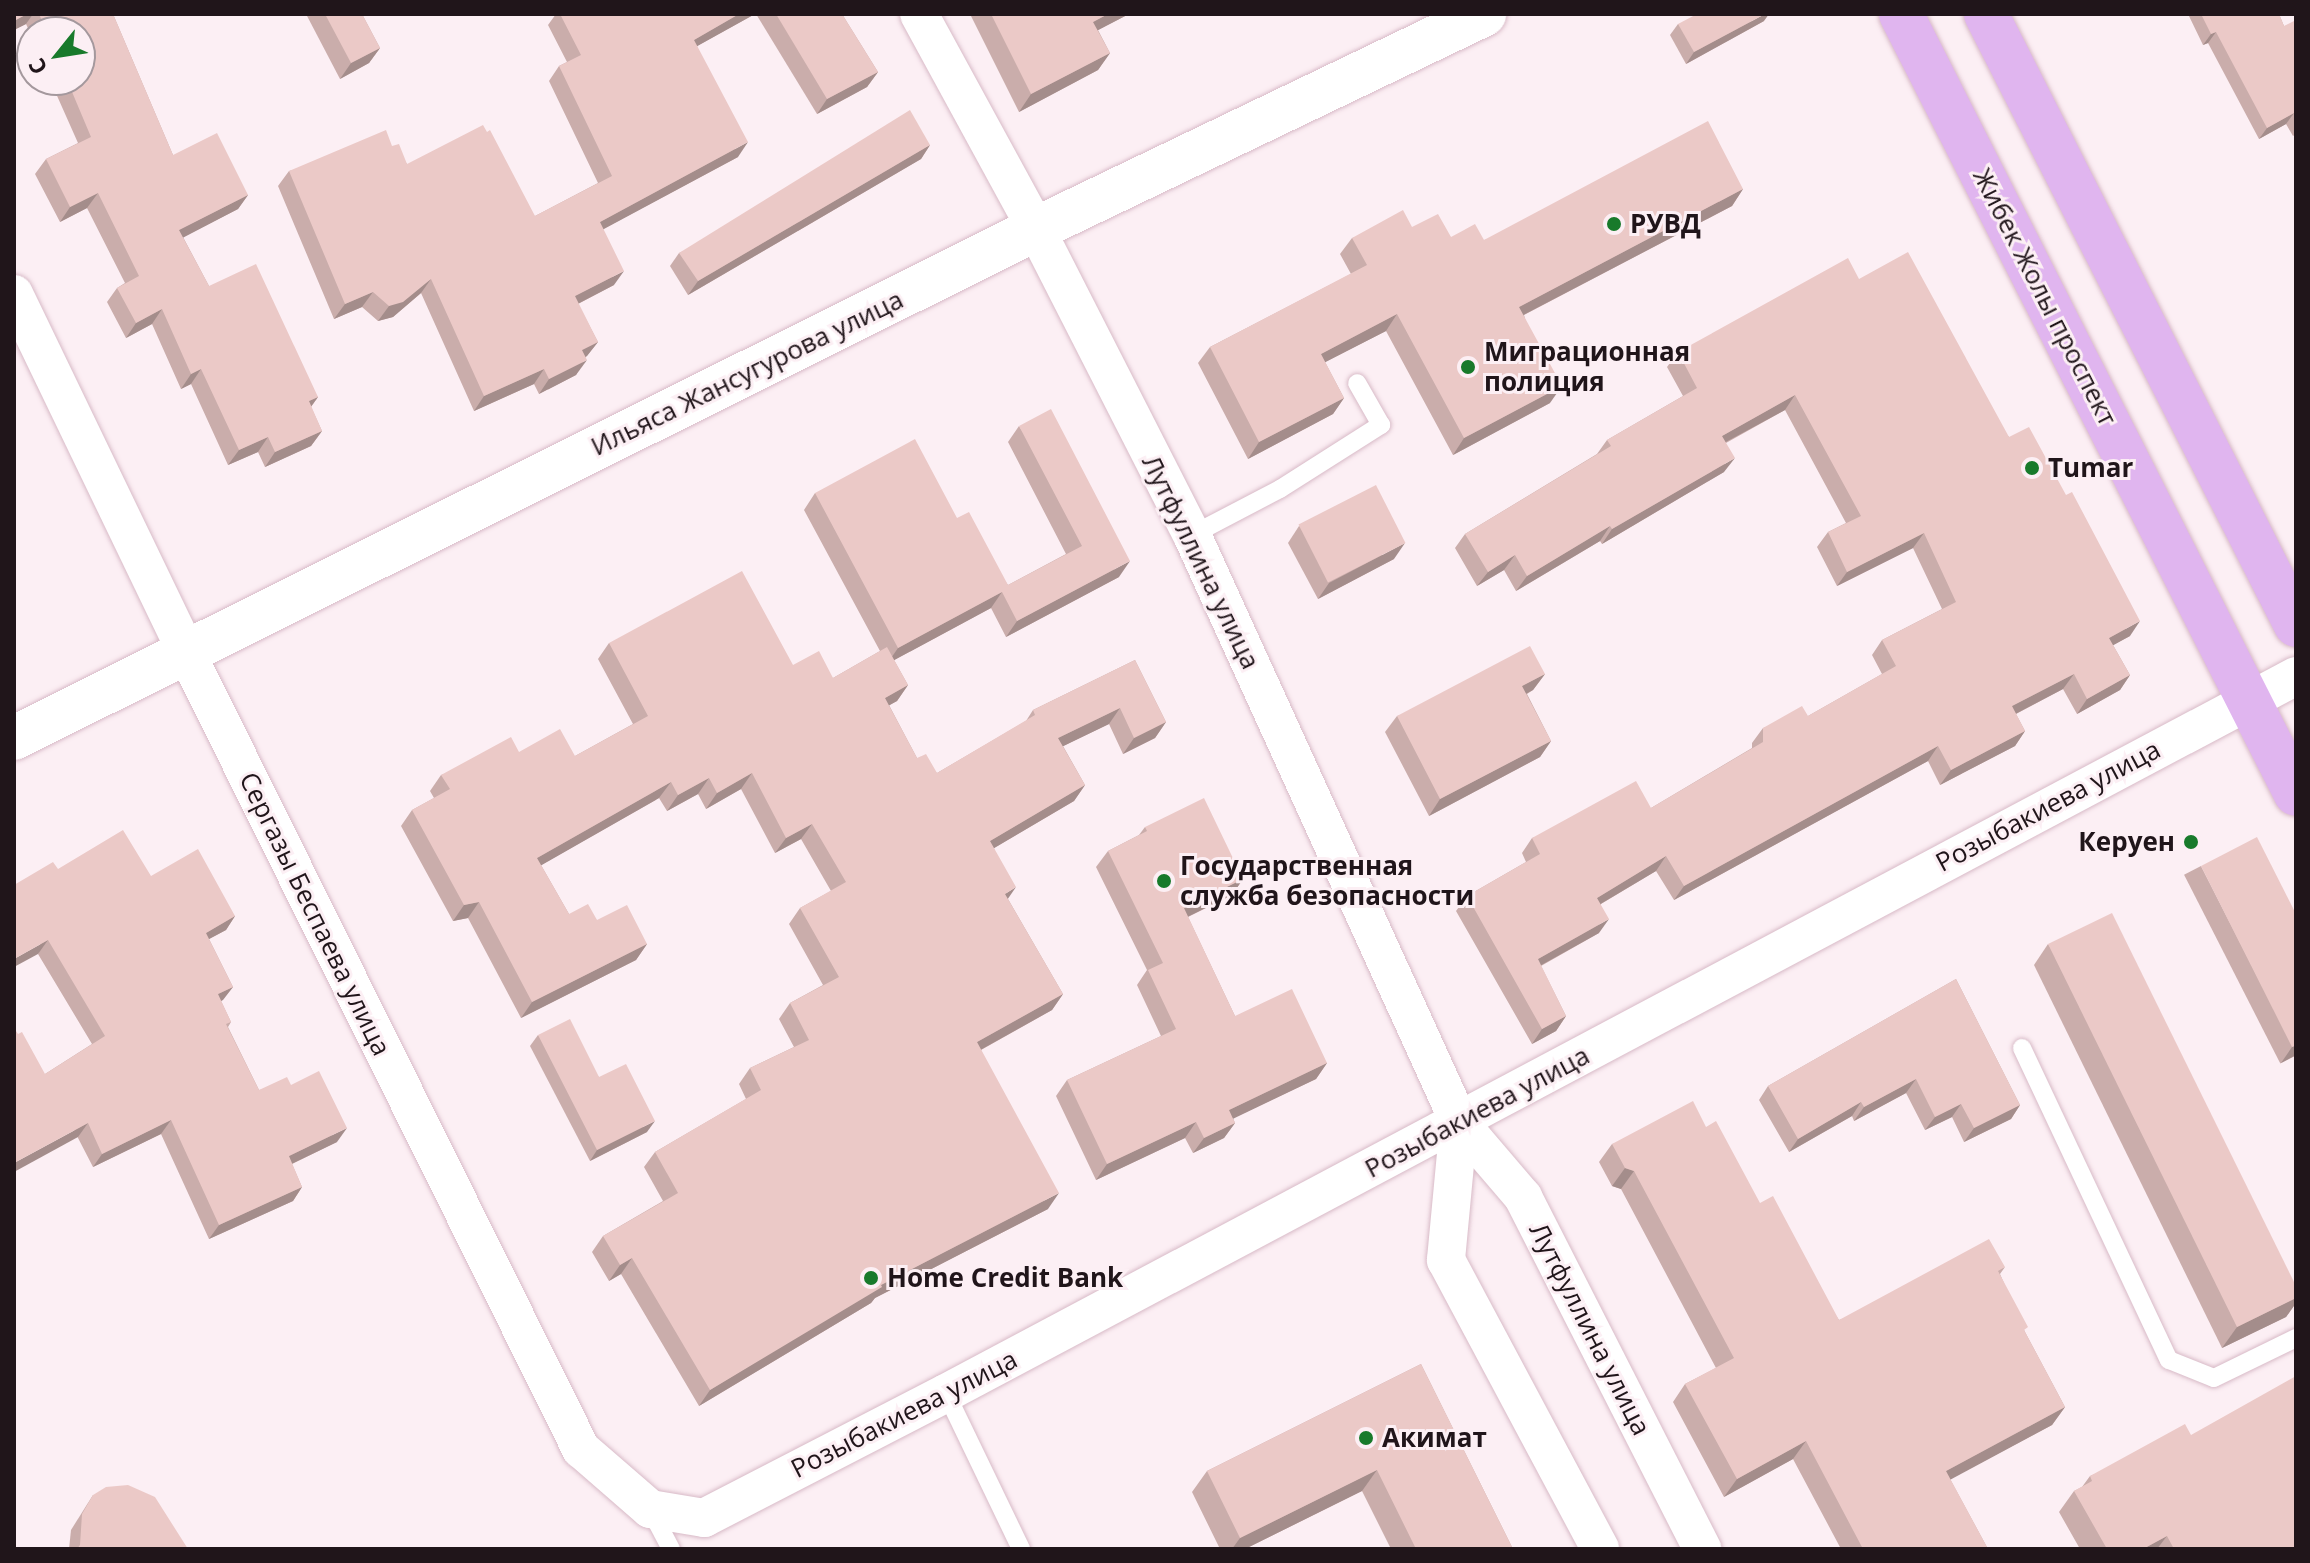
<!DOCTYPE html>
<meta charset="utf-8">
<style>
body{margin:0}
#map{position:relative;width:2310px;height:1563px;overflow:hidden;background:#fceff4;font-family:"Open Sans",sans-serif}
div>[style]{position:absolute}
.roads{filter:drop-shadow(0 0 2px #d8bac7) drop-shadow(0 0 2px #d8bac7)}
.lane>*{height:18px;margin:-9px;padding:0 9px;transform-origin:9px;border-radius:9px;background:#fff}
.street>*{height:38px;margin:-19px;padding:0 19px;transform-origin:19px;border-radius:19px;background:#fff}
.secondary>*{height:44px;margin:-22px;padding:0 22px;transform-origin:22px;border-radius:22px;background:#fff}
.highway>*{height:44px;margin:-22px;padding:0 22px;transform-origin:22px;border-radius:22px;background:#e0b5ef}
.wall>*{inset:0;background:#caadab;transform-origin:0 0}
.shaded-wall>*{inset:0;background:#a48d8b}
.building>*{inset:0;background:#ebc9c7;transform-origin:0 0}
.dots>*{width:22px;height:22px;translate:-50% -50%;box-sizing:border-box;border:4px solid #fceff4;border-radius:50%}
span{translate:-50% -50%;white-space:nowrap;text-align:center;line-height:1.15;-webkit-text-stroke:6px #fceff4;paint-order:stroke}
.poi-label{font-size:26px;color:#20151a;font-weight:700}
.left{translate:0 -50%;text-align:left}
.right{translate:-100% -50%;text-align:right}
.street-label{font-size:26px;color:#20151a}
.frame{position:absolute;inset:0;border:16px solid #20151a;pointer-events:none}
.north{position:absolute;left:16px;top:16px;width:80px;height:80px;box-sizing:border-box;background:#fceff4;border:2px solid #a4989d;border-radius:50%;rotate:240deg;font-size:22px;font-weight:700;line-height:32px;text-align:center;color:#20151a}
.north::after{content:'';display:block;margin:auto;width:28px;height:36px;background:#187a2b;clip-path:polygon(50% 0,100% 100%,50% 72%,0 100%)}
</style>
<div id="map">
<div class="roads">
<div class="lane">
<i style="left:1192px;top:535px;width:99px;rotate:-27.6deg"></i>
<i style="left:1280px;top:489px;width:120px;rotate:-32.4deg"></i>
<i style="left:1381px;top:425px;width:48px;rotate:-119.7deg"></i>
<i style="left:2022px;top:1048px;width:345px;rotate:64.8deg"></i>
<i style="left:2169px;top:1360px;width:48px;rotate:21.8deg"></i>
<i style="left:2214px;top:1378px;width:91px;rotate:-26deg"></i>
<i style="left:946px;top:1393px;width:173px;rotate:64.3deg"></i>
<i style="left:650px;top:1509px;width:45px;rotate:62.3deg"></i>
</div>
<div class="street">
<i style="left:919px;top:14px;width:245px;rotate:61.4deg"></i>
<i style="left:1036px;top:229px;width:343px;rotate:63deg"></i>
<i style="left:1192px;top:535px;width:645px;rotate:65.54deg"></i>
<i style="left:1459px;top:1122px;width:99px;rotate:49.5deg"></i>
<i style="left:1523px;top:1197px;width:395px;rotate:63deg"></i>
<i style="left:14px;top:294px;width:397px;rotate:64.3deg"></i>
<i style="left:186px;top:652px;width:890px;rotate:63.64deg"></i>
<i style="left:581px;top:1449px;width:91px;rotate:41deg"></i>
<i style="left:650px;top:1509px;width:55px;rotate:9.5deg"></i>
<i style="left:704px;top:1518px;width:272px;rotate:-27.3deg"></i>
<i style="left:946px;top:1393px;width:1529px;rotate:-27.97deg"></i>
<i style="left:1459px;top:1122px;width:139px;rotate:95.4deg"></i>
<i style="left:1446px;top:1260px;width:327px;rotate:61.9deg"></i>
</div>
<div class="secondary">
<i style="left:14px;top:738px;width:1142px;rotate:-26.48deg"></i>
<i style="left:1036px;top:229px;width:497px;rotate:-25.6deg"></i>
</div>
<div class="highway">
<i style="left:1901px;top:14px;width:874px;rotate:63.14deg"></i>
<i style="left:1986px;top:14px;width:685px;rotate:63.1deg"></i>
</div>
</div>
<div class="wall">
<i style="clip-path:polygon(14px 14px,113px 14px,173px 155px,248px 195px,238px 209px,183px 237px,209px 286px,318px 397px,311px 407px,322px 431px,311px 446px,265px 467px,258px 452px,228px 465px,191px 384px,181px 389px,152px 324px,126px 338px,107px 302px,117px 288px,125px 283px,87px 208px,60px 222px,35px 174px,46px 159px,78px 143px,50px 80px,80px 80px,80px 32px,32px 32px,32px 37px,26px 24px,14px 30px)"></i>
<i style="clip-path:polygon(306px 14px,362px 14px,380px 48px,369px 63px,340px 79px)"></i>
<i style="clip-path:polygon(556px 14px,755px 14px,697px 46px,738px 157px,603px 229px,614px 285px,578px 304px,598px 342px,585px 358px,576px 375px,539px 394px,534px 384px,474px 411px,421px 293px,393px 317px,378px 321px,362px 307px,334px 319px,278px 186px,289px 171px,392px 146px,407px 164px,535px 216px,598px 183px,549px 81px,559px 66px,567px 62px,548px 25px)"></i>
<i style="clip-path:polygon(756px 14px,842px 14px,878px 72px,867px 87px,817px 114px)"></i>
<i style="clip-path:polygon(970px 14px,1129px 14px,1098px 30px,1110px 53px,1098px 70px,1019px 112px)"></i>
<i style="clip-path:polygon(2188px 14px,2279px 14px,2284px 26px,2296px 25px,2296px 134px,2293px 136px,2286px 124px,2259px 139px,2208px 43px,2203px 45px)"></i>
<i style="clip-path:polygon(1764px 21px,1686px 64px,1670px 35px,1678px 24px)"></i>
<i style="clip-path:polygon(930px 145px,921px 159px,688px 295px,670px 266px,679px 253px)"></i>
<i style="clip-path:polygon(1743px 189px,1732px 206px,1524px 315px,1550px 403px,1453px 455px,1386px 331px,1325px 362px,1344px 398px,1333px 414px,1248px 459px,1198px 363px,1210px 347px,1351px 274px,1340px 254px,1352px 238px,1412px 227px,1451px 237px,1484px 240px)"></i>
<i style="clip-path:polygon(1859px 279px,2009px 437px,2130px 636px,2113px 645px,2130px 675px,2120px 690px,2077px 714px,2063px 689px,2016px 714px,2025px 731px,2015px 746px,1940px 785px,1928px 761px,1674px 900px,1656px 871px,1601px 904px,1599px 933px,1541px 966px,1566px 1016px,1556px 1031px,1532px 1044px,1456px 911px,1467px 896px,1526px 862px,1522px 853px,1532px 838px,1651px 808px,1752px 748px,1752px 743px,1763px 728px,1808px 716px,1882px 674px,1872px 655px,1882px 640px,1942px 609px,1913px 548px,1837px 586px,1817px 547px,1828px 532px,1846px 523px,1785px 410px,1726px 443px,1724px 472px,1602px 544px,1600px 541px,1516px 591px,1504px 570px,1477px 586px,1455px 548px,1465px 534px,1597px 454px,1607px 440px,1683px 396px,1667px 367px,1678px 352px)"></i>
<i style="clip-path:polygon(1019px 426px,1119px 577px,1006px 637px,991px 608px,894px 660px,908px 685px,897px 701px,889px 705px,917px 758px,937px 773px,1026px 721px,1033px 710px,1135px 660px,1166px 722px,1155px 738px,1123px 754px,1109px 724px,1063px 746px,1085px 785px,1074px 801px,994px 848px,1008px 899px,1063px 994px,1052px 1010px,981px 1050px,1048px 1209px,875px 1298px,871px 1303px,699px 1406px,621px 1274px,609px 1281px,592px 1252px,603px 1236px,663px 1201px,644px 1167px,655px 1152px,746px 1099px,739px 1084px,750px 1068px,794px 1047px,779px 1019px,790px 1003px,823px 985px,789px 924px,800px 908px,831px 891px,801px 839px,775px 853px,741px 789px,706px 809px,698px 794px,667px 811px,659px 798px,541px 865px,569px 914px,597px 920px,647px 944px,636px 960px,521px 1018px,468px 918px,453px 921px,401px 826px,412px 810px,434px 798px,430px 791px,441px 775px,519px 752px,575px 756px,633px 724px,598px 659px,609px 643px,793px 665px,833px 678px,880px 651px,804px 510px,815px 493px,957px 518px,1008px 585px,1066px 554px,1008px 442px)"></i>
<i style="clip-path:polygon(1299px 526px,1394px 559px,1318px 599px,1288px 543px)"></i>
<i style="clip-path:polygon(1545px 674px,1533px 690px,1527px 694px,1551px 741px,1540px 757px,1429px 816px,1385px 732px,1397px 716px)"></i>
<i style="clip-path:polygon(1145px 827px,1243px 879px,1232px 895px,1188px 917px,1235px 1016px,1327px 1063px,1316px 1079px,1233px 1118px,1235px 1123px,1224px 1138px,1193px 1153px,1185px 1138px,1096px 1180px,1056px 1096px,1067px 1080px,1161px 1036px,1137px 985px,1147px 970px,1096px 867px,1108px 851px,1139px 835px)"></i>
<i style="left:2201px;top:866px;width:212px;height:19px;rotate:63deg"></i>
<i style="clip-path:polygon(58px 869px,151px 876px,235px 916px,226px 930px,209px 939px,233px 987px,221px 1001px,231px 1022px,228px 1027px,259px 1090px,291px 1085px,337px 1142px,292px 1164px,302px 1187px,293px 1201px,209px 1239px,161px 1134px,93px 1167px,45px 1074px,92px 1044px,38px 954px)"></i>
<i style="clip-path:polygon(2048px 944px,2296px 1286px,2296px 1303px,2286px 1317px,2222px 1348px,2034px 965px)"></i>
<i style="clip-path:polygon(1956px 979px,2020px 1105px,2011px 1119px,1964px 1142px,1952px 1117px,1925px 1130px,1906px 1093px,1854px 1121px,1852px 1116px,1789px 1152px,1759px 1100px,1768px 1086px)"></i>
<i style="clip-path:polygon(538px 1035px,599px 1077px,647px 1132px,590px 1161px,530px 1046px)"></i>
<i style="clip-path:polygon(1706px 1127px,1839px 1320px,2005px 1267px,2000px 1274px,2025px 1332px,2065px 1407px,2052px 1425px,1950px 1479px,1988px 1549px,1841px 1549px,1793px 1459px,1724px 1497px,1673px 1402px,1685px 1384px,1716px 1368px,1621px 1189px,1612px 1186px,1599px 1162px,1612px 1144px)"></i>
<i style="clip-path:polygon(1421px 1364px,1513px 1549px,1391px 1549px,1362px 1491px,1245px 1549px,1220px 1549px,1192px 1492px,1207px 1471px)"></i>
<i style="clip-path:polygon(2191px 1435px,2296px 1549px,2080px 1549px,2059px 1512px,2074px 1491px,2082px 1487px,2090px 1476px)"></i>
<i style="clip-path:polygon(93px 1495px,188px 1549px,69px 1549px,71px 1530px)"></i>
</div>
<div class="shaded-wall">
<i style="clip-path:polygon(27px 14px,33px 14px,26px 24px,14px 30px,14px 21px)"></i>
<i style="clip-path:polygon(739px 14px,755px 14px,683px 54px,694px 40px)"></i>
<i style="clip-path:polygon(1108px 14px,1129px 14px,1081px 39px,1093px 22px)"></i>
<i style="clip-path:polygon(1765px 14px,1769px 14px,1764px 21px,1686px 64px,1694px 52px)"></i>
<i style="clip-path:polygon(2216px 32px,2208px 43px,2203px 45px,2211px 34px)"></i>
<i style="clip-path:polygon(380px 48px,369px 63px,340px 79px,351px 63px)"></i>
<i style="clip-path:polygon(1110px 53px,1098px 70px,1019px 112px,1031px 94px)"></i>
<i style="clip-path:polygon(878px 72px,867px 87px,817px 114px,827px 99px)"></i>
<i style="clip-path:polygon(2294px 113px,2286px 124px,2259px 139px,2267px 128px)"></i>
<i style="clip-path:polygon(748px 142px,738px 157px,589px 237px,600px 222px)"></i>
<i style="clip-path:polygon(930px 145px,921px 159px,688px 295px,698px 281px)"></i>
<i style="clip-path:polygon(1743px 189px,1732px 206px,1508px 323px,1519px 307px)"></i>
<i style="clip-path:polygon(98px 193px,87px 208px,60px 222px,70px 207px)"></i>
<i style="clip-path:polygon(248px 195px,238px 209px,169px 245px,179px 230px)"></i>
<i style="clip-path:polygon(624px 271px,614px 285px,564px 311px,575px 296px)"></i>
<i style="clip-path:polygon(431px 279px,421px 293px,393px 317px,378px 321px,389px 306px)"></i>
<i style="clip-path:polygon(373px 292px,362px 307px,334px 319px,345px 304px)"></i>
<i style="clip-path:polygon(162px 309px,152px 324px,126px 338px,136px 323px)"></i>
<i style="clip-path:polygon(1397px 314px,1386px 331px,1310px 370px,1321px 354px)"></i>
<i style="clip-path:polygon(598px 342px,587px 356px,571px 365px,582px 350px)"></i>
<i style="clip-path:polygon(587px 360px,576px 375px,539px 394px,549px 379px)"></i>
<i style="clip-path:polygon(201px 369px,191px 384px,181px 389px,191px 374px)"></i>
<i style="clip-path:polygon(544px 369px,534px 384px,474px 411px,484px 396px)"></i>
<i style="clip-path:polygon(1562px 386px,1550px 403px,1453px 455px,1464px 438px)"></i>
<i style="clip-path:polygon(1795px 395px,1785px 410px,1711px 450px,1722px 436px)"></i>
<i style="clip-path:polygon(318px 397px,307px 412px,309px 401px)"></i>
<i style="clip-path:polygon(1344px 398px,1333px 414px,1248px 459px,1259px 442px)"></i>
<i style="clip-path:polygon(322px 431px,311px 446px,265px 467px,275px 452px)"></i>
<i style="clip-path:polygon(268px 437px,258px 452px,228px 465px,239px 450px)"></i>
<i style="clip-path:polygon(1735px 458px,1724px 472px,1602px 544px,1612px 529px)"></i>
<i style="clip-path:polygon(1610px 526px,1600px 541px,1516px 591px,1527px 576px)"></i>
<i style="clip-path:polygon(1924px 533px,1913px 548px,1837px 586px,1847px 572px)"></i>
<i style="clip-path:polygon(1405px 543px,1394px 559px,1318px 599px,1329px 583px)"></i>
<i style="clip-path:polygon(1515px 555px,1504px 570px,1477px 586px,1488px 572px)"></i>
<i style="clip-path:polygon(1130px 561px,1119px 577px,1006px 637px,1017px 621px)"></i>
<i style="clip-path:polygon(1002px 592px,991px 608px,887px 664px,898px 648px)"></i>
<i style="clip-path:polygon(2140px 621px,2130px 636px,2099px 653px,2109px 638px)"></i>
<i style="clip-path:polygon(1545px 674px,1533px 690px,1511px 702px,1522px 686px)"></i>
<i style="clip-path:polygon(2074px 674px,2063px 689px,2002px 721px,2012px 706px)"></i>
<i style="clip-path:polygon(2130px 675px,2120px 690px,2077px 714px,2087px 699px)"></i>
<i style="clip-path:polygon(908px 685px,897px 701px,874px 714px,885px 698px)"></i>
<i style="clip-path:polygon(1120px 708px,1109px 724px,1047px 754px,1058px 738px)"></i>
<i style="clip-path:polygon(1166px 722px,1155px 738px,1123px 754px,1134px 738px)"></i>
<i style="clip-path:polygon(2025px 731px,2015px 746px,1940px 785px,1951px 770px)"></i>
<i style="clip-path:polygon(1551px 741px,1540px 757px,1429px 816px,1440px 799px)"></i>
<i style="clip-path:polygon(1938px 746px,1928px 761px,1674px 900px,1684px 886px)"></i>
<i style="clip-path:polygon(752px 773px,741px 789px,706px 809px,717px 793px)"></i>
<i style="clip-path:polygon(709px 778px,698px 794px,667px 811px,678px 795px)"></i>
<i style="clip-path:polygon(671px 782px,659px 798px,526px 874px,537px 858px)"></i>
<i style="clip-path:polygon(1085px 785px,1074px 801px,979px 857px,990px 841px)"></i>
<i style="clip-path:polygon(812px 824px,801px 839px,775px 853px,786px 838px)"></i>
<i style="clip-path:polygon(1666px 856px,1656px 871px,1587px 912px,1597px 898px)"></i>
<i style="clip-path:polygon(1243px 879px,1232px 895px,1173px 924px,1184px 908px)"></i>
<i style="clip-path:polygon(1016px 887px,1005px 903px,1005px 894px)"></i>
<i style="clip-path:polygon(479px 902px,468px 918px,453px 921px,464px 905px)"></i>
<i style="clip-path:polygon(235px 916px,226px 930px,196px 946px,206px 933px)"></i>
<i style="clip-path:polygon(1609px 919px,1599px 933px,1527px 973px,1538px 959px)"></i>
<i style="clip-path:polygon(48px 940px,38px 954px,14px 967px,14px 959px)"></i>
<i style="clip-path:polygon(647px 944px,636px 960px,521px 1018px,532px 1002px)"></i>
<i style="clip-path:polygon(233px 987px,223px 1000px,208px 1008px,218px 994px)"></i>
<i style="clip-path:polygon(1063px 994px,1052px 1010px,966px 1058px,977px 1042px)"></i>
<i style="clip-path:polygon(1566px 1016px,1556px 1031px,1532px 1044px,1542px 1029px)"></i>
<i style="clip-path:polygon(2296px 1045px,2296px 1055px,2281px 1063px,2292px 1047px)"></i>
<i style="clip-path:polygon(1327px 1063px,1316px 1079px,1218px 1126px,1229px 1110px)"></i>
<i style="clip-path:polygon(1916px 1079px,1906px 1093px,1854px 1121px,1864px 1107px)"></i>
<i style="clip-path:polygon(1861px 1102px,1852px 1116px,1789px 1152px,1798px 1139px)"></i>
<i style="clip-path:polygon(1961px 1104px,1952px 1117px,1925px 1130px,1935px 1117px)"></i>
<i style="clip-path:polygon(2020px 1105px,2011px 1119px,1964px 1142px,1974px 1128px)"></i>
<i style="clip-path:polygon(171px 1120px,161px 1134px,93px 1167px,102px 1154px)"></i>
<i style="clip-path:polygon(655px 1121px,647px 1132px,590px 1161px,597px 1150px)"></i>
<i style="clip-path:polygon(1196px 1122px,1185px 1138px,1096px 1180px,1107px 1164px)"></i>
<i style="clip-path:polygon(88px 1123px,78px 1137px,14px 1172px,14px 1163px)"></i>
<i style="clip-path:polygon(1235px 1123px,1224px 1138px,1193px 1153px,1204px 1138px)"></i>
<i style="clip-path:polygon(347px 1128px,337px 1142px,279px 1170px,289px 1156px)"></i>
<i style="clip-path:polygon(1625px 1168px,1634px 1171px,1621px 1189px,1612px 1186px)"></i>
<i style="clip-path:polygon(302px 1187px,293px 1201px,209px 1239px,219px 1225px)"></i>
<i style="clip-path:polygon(1059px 1193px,1048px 1209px,875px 1298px,871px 1303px,699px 1406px,710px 1390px,881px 1285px)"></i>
<i style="clip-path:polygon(632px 1258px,621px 1274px,609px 1281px,620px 1265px)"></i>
<i style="clip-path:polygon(2296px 1298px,2296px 1303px,2286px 1317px,2222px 1348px,2237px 1327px)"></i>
<i style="clip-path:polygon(2065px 1407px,2052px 1425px,1933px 1489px,1946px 1471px)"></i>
<i style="clip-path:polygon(1806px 1441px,1793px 1459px,1724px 1497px,1737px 1479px)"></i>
<i style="clip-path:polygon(1377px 1470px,1362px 1491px,1245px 1549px,1232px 1549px,1240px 1538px)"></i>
<i style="clip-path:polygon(2167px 1536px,2157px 1549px,2143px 1549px)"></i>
</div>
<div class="building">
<i style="clip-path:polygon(14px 14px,27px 14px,14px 21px)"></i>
<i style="clip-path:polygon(39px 14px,113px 14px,173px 155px,217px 133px,248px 195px,179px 230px,209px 286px,256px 264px,318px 397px,309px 401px,322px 431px,275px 452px,268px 437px,239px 450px,201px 369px,191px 374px,162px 309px,136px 323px,117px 288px,139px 276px,98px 193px,70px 207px,46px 159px,91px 137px,67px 80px,80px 80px,80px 32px,47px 32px)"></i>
<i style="clip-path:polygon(325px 14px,362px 14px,380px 48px,351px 63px)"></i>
<i style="clip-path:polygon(560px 14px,739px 14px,694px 40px,748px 142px,600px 222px,624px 271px,575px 296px,598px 342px,582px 350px,587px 360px,549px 379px,544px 369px,484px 396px,431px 279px,403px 302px,389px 306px,373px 292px,345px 304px,289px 171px,386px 130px,392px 146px,399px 144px,407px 164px,483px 125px,487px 132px,490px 130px,535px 216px,612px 176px,559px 66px,581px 55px)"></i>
<i style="clip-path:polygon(776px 14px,842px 14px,878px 72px,827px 99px)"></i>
<i style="clip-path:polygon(991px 14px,1108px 14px,1093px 22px,1110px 53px,1031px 94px)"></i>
<i style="clip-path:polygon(1697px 14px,1765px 14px,1694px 52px,1678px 24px)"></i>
<i style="clip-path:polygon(2201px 14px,2279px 14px,2284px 26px,2294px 21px,2296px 25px,2296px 117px,2294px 113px,2267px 128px,2216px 32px,2211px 34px)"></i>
<i style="clip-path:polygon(910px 110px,930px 145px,698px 281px,679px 253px)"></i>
<i style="clip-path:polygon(1708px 121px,1743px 189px,1519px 307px,1562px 386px,1464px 438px,1397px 314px,1321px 354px,1344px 398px,1259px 442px,1210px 347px,1367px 265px,1352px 238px,1403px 210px,1412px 227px,1438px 214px,1451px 237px,1475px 224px,1484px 240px)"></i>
<i style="clip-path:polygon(1908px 252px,2009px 437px,2029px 427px,2066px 495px,2072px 492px,2140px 621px,2109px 638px,2130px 675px,2087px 699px,2074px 674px,2012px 706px,2025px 731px,1951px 770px,1938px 746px,1684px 886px,1666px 856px,1597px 898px,1609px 919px,1538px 959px,1566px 1016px,1542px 1029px,1467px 896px,1540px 854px,1532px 838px,1636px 781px,1651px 808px,1763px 742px,1763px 728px,1802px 706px,1808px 716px,1896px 666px,1882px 640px,1956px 602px,1924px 533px,1847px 572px,1828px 532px,1861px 516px,1795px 395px,1722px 436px,1735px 458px,1612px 529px,1610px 526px,1527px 576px,1515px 555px,1488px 572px,1465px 534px,1611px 446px,1607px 440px,1697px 388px,1678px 352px,1848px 258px,1859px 279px)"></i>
<i style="clip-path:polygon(1051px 409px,1130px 561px,1017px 621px,1002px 592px,898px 648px,815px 493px,915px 439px,957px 518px,969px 512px,1008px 585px,1082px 546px,1019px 426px)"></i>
<i style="left:1376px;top:485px;width:65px;height:87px;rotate:63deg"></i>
<i style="clip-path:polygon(742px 571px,793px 665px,819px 651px,833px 678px,887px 647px,908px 685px,885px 698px,917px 758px,926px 754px,937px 773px,1035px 715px,1033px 710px,1135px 660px,1166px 722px,1134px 738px,1120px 708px,1058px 738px,1085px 785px,990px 841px,1016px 887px,1005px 894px,1063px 994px,977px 1042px,1059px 1193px,881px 1285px,882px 1287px,710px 1390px,632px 1258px,620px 1265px,603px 1236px,678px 1193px,655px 1152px,761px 1090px,750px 1068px,809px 1040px,790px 1003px,839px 977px,800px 908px,846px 882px,812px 824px,786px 838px,752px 773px,717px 793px,709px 778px,678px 795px,671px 782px,537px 858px,569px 914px,588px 904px,597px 920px,627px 905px,647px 944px,532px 1002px,479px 902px,464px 905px,412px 810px,450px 789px,441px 775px,511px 737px,519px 752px,560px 729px,575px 756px,648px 716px,609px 643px)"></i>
<i style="clip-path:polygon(1530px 646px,1545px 674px,1522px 686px,1551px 741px,1440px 799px,1397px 716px)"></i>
<i style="clip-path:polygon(1204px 798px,1243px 879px,1184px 908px,1235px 1016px,1292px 989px,1327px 1063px,1229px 1110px,1235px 1123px,1204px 1138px,1196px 1122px,1107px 1164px,1067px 1080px,1176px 1029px,1148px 970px,1163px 963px,1108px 851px,1147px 831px,1145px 827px)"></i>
<i style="clip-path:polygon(123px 830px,151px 876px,198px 849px,235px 916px,206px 933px,233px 987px,218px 994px,231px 1022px,226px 1024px,259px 1090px,287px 1077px,291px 1085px,319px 1071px,347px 1128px,289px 1156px,302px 1187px,219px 1225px,171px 1120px,102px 1154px,88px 1123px,14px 1163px,14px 1028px,18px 1034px,22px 1032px,45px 1074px,105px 1036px,48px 940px,14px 959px,14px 885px,53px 862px,58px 869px)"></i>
<i style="clip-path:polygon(2257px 837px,2296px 914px,2296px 1045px,2292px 1047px,2201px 866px)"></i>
<i style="clip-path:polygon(2112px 913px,2296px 1286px,2296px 1298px,2237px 1327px,2048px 944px)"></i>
<i style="clip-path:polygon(1956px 979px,2020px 1105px,1974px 1128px,1961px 1104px,1935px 1117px,1916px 1079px,1864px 1107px,1861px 1102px,1798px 1139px,1768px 1086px)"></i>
<i style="clip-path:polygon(570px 1019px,599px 1077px,626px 1064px,655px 1121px,597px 1150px,538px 1035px)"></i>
<i style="clip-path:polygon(1693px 1101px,1706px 1127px,1716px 1121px,1760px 1203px,1773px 1196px,1839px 1320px,1989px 1239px,2005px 1267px,1998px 1271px,2028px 1327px,2024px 1330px,2065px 1407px,1946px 1471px,1988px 1549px,1863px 1549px,1806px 1441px,1737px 1479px,1685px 1384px,1734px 1358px,1634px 1171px,1625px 1168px,1612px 1144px)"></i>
<i style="clip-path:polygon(1421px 1364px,1513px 1549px,1416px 1549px,1377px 1470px,1240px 1538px,1207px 1471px)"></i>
<i style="clip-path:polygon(2296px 1376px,2296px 1549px,2174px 1549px,2167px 1536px,2143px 1549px,2107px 1549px,2074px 1491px,2092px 1481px,2090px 1476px,2185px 1424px,2191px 1435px)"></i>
<i style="clip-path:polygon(128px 1485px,155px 1497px,188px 1549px,77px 1549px,80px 1545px,82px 1514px,93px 1495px,106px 1487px)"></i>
</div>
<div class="dots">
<i style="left:1614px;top:224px;background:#187a2b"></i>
<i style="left:1468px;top:367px;background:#187a2b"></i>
<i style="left:2032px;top:468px;background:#187a2b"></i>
<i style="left:2191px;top:842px;background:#187a2b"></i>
<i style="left:1164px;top:881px;background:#187a2b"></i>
<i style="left:871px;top:1278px;background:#187a2b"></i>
<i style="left:1366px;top:1438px;background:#187a2b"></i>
</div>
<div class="poi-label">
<span class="left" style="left:1630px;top:224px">РУВД</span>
<span class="left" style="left:1484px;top:367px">Миграционная<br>полиция</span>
<span class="left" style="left:2048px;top:468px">Tumar</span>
<span class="right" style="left:2175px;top:842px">Керуен</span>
<span class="left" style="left:1180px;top:881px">Государственная<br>служба безопасности</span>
<span class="left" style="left:887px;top:1278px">Home Credit Bank</span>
<span class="left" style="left:1382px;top:1438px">Акимат</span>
</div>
<div class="street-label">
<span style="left:2045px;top:297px;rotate:63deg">Жибек Жолы проспект</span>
<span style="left:747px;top:373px;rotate:-26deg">Ильяса Жансугурова улица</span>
<span style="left:1201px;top:562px;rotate:64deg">Лутфуллина улица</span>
<span style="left:2048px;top:806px;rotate:-28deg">Розыбакиева улица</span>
<span style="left:315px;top:914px;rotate:64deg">Сергазы Беспаева улица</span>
<span style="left:1477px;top:1112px;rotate:-28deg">Розыбакиева улица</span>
<span style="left:1590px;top:1329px;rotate:63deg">Лутфуллина улица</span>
<span style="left:904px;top:1414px;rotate:-27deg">Розыбакиева улица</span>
</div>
<div class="frame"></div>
<div class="north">С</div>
</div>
